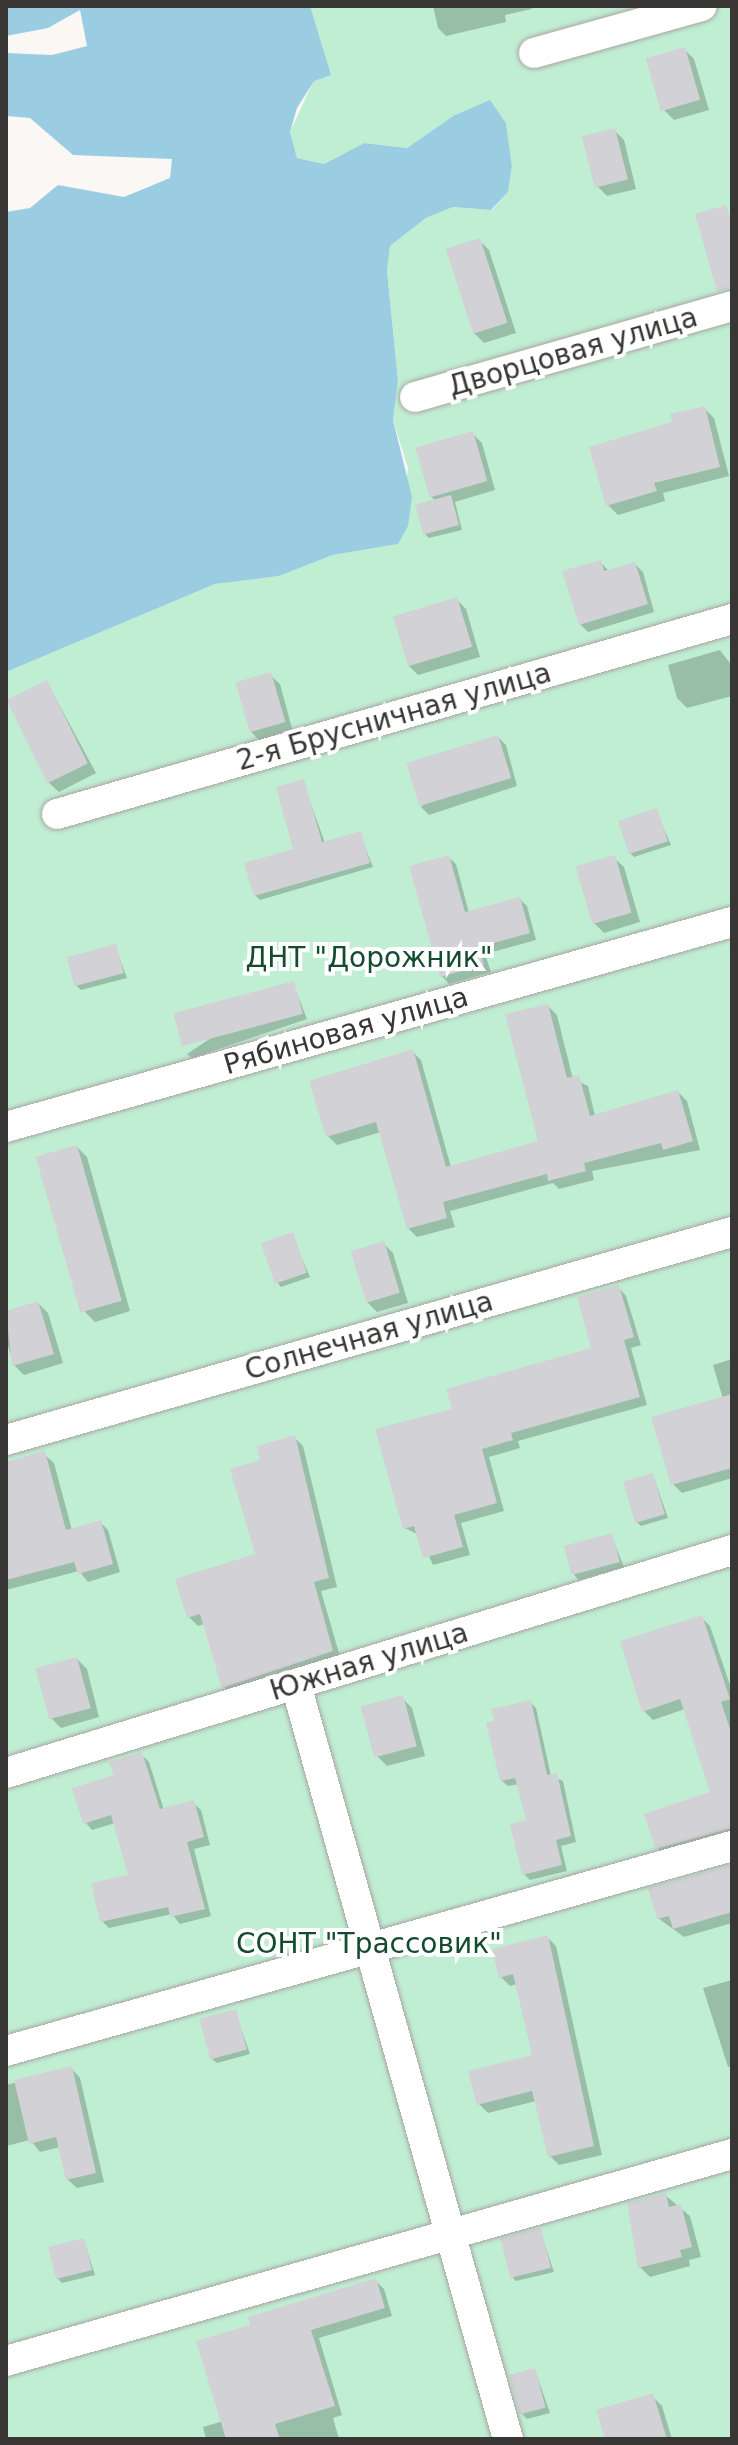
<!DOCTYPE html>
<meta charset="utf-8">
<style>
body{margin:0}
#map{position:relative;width:738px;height:2445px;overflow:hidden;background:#faf7f4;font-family:"DejaVu Sans",sans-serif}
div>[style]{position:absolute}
.green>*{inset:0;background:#c0eed3}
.water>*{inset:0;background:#9bcde2}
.shadow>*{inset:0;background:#0003}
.building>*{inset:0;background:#d2d1d5;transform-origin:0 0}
.roads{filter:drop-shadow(0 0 2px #a8a5a2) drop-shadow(0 0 2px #a8a5a2)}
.street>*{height:30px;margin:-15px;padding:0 15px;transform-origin:15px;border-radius:15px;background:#fff}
span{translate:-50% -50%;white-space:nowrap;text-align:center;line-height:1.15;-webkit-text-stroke:8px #fff;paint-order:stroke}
.street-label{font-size:28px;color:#383736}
.park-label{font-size:28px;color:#144b31}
.frame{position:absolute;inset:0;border:8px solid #383736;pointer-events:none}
</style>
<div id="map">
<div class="green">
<i style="clip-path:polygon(310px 6px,732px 6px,732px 2439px,6px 2439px,6px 672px,215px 584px,279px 576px,333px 555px,397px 544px,408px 468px,393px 420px,398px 380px,387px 271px,390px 246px,426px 218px,453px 207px,492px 210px,508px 192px,512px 166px,506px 123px,490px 101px,453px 116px,407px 148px,364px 143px,324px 164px,297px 158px,290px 132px,314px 80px)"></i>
</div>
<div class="water">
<i style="clip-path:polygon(6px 6px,310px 6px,331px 75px,314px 81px,297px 108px,290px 132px,297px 158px,324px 164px,364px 143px,407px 148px,453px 116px,490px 100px,506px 123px,512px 166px,508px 192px,491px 210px,453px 207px,426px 218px,390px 246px,387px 271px,398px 380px,393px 420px,412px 497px,408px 526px,398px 544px,333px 555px,279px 576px,215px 584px,6px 672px,6px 212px,30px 208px,58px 185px,124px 197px,170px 178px,172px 159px,73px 155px,30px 118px,6px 116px,6px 53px,52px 55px,87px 46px,80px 10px,48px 28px,6px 36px)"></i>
</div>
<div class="shadow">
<i style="clip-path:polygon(433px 6px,531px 6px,532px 9px,505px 15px,506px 22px,446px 36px,438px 28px)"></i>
<i style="clip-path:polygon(684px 49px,694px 59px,709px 110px,674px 120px,664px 110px)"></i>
<i style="clip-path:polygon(614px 130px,624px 140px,636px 189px,607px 196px,597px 186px)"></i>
<i style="clip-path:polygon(479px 240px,489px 250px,516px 333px,484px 343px,474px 333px)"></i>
<i style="clip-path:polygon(704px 408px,714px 418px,729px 476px,663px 493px,665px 501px,618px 515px,608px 505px,674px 424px)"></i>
<i style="clip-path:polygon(472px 433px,482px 443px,495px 490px,455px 502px,462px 530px,429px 538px,425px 534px,436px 501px,430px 496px)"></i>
<i style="clip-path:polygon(600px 562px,608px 570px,635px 564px,643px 572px,654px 612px,588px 632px,580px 624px)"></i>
<i style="clip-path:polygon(456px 599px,466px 609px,480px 657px,418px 675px,408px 665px)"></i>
<i style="clip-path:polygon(720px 650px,732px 666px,732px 696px,687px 708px,677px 698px,668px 665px)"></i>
<i style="clip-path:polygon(270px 675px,280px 684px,293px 732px,260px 741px,250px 731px)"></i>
<i style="clip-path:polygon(47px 682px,96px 773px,59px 792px,49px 783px)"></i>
<i style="clip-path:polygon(498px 737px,506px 745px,517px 786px,429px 815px,421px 807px)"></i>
<i style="clip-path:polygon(303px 782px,325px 843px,360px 834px,373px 867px,260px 900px,255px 895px,295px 850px)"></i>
<i style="clip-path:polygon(656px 811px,671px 845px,634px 857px,630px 853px)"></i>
<i style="clip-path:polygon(448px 857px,456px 864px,469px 913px,520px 899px,527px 906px,536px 940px,485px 954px,491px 972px,449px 984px,442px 976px)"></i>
<i style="clip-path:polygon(614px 858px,624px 867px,640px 922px,604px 933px,594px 923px)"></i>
<i style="clip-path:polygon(115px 946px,127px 978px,81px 990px,76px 985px)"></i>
<i style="clip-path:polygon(293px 983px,307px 1019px,192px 1058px,187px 1054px)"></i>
<i style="clip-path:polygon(548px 1006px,557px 1015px,573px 1079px,588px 1086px,595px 1116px,678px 1092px,687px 1101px,700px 1150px,592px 1171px,594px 1180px,559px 1189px,553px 1183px,450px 1211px,455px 1227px,417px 1237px,408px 1228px,381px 1132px,337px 1145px,328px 1136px,412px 1051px,421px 1060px,451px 1167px,540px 1142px)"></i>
<i style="clip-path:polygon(77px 1147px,87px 1157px,130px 1311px,95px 1322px,85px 1312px)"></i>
<i style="clip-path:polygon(292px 1235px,310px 1277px,281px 1287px,277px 1282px)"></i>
<i style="clip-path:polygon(383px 1243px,393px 1253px,408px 1303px,377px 1312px,367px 1302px,352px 1253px)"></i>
<i style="clip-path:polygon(618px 1287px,626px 1296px,641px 1345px,631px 1348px,647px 1405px,518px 1441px,520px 1448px,489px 1457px,504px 1511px,461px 1523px,470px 1555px,433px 1565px,419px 1535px,405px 1528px,455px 1411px,593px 1349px)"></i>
<i style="clip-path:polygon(38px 1303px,48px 1313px,63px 1363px,24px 1375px,14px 1365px,6px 1339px,6px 1313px)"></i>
<i style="clip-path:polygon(732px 1359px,732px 1478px,682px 1493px,673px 1484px,723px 1399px,713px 1365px)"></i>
<i style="clip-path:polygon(294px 1437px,303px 1446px,337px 1587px,321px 1591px,341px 1660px,233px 1696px,224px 1687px,204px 1624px,198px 1626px,189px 1617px,257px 1556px,263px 1461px)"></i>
<i style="clip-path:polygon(45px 1455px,54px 1463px,72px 1530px,100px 1522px,108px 1530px,120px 1572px,88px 1582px,79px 1571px,6px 1590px,6px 1465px)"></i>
<i style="clip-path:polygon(653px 1475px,668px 1518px,641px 1526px,636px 1521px)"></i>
<i style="clip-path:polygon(611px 1535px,624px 1567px,579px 1580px,574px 1575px)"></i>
<i style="clip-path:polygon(701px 1617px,710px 1626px,732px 1691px,732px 1839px,667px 1857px,658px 1848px,712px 1793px,685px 1709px,653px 1720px,644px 1711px)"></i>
<i style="clip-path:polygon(77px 1659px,87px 1669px,99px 1717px,61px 1728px,51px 1718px)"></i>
<i style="clip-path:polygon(402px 1698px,412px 1708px,425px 1756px,387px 1766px,377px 1756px)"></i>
<i style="clip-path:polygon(530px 1702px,536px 1708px,551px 1776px,563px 1781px,576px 1842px,561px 1846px,567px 1871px,530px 1880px,524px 1874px,528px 1821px,519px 1784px,508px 1786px,501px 1780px)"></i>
<i style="clip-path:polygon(141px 1754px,149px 1762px,164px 1810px,193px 1803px,201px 1810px,210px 1845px,194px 1849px,211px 1916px,180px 1924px,172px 1914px,109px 1928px,102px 1921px,130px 1877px,115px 1823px,92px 1830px,85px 1822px,116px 1777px)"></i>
<i style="clip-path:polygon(732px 1867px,732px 1923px,684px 1937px,658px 1918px)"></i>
<i style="clip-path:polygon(547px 1937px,556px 1946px,602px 2155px,559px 2165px,550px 2156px,536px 2101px,488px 2113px,479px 2104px,535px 2056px,517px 1984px,510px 1986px,501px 1977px)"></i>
<i style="clip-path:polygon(732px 1980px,732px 2066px,728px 2067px,703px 1988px)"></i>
<i style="clip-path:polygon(235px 2011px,250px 2054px,217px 2063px,212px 2059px)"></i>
<i style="clip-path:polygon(71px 2068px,80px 2078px,104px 2182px,77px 2188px,67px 2179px,60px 2147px,40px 2152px,30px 2140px,6px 2146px,6px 2085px)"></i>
<i style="clip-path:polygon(665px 2195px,690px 2216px,701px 2257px,689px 2260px,690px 2266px,650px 2277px,640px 2267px)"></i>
<i style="clip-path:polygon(540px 2230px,554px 2272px,516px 2281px,512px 2277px)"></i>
<i style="clip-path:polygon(84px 2241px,95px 2275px,62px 2283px,57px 2278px)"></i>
<i style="clip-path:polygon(376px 2281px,384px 2289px,392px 2316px,319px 2338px,342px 2415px,333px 2418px,339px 2439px,206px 2439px,203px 2427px,223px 2421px,253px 2326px)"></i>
<i style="clip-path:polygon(535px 2370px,550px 2413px,527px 2419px,522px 2414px)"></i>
<i style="clip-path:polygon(652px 2396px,662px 2406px,672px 2439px,607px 2439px)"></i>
</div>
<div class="building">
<i style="left:685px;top:47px;width:55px;height:41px;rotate:74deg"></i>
<i style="left:615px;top:128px;width:53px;height:34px;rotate:76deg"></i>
<i style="clip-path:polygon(726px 205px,732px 224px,732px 288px,717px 291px,695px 214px)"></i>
<i style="left:480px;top:238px;width:89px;height:36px;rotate:72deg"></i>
<i style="clip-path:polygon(705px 406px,720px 467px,654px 483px,657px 491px,606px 506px,589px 447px,672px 422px,670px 414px)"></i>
<i style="left:473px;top:431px;width:52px;height:60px;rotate:74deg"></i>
<i style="left:451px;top:495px;width:31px;height:37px;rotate:75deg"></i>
<i style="clip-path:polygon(601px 560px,604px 571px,635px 562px,648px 604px,579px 625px,562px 571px)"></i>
<i style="left:457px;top:597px;width:52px;height:67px;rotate:73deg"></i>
<i style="left:271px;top:672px;width:52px;height:37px;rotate:74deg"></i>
<i style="left:47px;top:680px;width:93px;height:45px;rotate:64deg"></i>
<i style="left:498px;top:735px;width:45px;height:96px;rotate:73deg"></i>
<i style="clip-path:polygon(304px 779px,322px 842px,361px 831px,370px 863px,254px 896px,244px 863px,293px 849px,276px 787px)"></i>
<i style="left:657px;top:808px;width:35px;height:41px;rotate:72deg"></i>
<i style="clip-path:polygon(449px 855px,465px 912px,520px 897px,530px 933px,479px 947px,484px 965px,440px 977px,409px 866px)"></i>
<i style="left:615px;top:855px;width:60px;height:41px;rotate:74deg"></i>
<i style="left:116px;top:944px;width:30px;height:51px;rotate:75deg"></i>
<i style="left:294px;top:981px;width:34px;height:125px;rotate:75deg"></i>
<i style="clip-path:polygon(548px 1004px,567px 1078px,579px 1075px,590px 1116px,678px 1090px,693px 1141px,663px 1150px,661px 1143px,584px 1163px,586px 1171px,548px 1181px,547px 1174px,443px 1202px,447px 1218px,407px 1229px,376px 1122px,326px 1137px,309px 1081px,413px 1049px,446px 1167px,538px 1141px,505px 1014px)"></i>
<i style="left:77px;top:1145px;width:162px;height:43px;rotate:74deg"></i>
<i style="left:293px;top:1232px;width:43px;height:34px;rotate:71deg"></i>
<i style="left:384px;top:1241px;width:54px;height:35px;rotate:73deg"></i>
<i style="clip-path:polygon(619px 1285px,634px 1337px,624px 1340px,640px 1397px,511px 1433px,513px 1440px,482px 1449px,497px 1503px,454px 1515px,463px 1547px,423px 1558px,414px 1526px,403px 1529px,375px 1429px,452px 1409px,446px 1389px,591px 1348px,577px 1297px)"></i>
<i style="clip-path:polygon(38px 1301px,54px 1354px,12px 1366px,6px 1311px)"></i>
<i style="clip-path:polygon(732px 1394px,732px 1468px,671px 1485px,651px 1417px)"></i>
<i style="clip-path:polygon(295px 1435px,329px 1578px,314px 1582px,333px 1651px,222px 1688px,200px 1614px,187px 1618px,175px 1579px,255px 1554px,230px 1469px,260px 1460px,257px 1446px)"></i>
<i style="clip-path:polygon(45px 1451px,66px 1530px,101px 1520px,113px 1564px,78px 1574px,74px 1562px,6px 1580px,6px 1462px)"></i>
<i style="left:653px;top:1473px;width:43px;height:31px;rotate:74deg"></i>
<i style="left:612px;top:1533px;width:30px;height:50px;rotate:75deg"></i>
<i style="clip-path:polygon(702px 1615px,730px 1699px,721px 1702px,732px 1735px,732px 1828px,656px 1849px,644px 1814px,710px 1792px,680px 1699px,642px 1712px,620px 1641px)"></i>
<i style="left:77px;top:1657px;width:53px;height:43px;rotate:75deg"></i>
<i style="left:403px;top:1695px;width:53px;height:44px;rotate:75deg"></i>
<i style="clip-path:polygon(531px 1700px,547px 1775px,557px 1773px,571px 1836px,556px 1840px,562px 1865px,522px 1875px,510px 1824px,526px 1820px,515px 1778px,500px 1781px,486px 1723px,494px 1721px,491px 1709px)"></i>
<i style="clip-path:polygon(142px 1752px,160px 1809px,194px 1800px,204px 1837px,187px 1842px,205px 1909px,170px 1917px,168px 1907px,100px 1922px,91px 1883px,128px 1875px,111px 1815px,83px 1824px,72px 1788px,114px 1775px,109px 1762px)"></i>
<i style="clip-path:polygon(732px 1865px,732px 1912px,673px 1929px,669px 1916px,657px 1919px,648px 1888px)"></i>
<i style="clip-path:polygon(548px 1935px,594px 2146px,548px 2157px,532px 2091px,477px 2105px,468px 2071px,532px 2055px,513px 1974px,499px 1978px,492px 1949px)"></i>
<i style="left:236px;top:2009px;width:42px;height:38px;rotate:75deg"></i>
<i style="clip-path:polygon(72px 2066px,96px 2173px,66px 2180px,56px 2137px,29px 2144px,14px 2080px)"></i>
<i style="clip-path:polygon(666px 2193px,669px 2207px,681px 2204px,692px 2247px,680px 2250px,682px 2257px,638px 2268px,627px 2203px)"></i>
<i style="left:541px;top:2228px;width:41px;height:42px;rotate:76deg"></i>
<i style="left:84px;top:2238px;width:33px;height:37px;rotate:76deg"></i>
<i style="clip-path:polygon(376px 2278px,385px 2308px,311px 2330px,335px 2406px,275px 2424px,280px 2439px,226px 2439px,196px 2341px,250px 2325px,248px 2317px)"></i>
<i style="left:535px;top:2368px;width:41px;height:27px;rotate:75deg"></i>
<i style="clip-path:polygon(653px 2393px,667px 2439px,605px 2439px,596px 2410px)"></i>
</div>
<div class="roads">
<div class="street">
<i style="left:534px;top:53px;width:174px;rotate:-15.6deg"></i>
<i style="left:415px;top:397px;width:330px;rotate:-16deg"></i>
<i style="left:57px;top:814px;width:703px;rotate:-16.11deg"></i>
<i style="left:6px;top:1127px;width:754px;rotate:-15.77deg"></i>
<i style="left:6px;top:1440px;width:755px;rotate:-15.99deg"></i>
<i style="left:296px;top:1685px;width:783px;rotate:74.3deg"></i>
<i style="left:6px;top:1773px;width:759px;rotate:-17.07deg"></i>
<i style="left:6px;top:2051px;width:754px;rotate:-15.77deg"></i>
<i style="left:6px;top:2361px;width:755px;rotate:-15.91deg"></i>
</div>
</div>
<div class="street-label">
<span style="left:573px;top:352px;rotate:-16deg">Дворцовая улица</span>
<span style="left:394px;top:717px;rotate:-16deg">2-я Брусничная улица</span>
<span style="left:346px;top:1031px;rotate:-16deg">Рябиновая улица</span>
<span style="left:369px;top:1336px;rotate:-16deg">Солнечная улица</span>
<span style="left:369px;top:1662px;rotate:-17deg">Южная улица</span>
</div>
<div class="park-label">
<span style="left:369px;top:958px">ДНТ "Дорожник"</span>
<span style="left:369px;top:1944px">СОНТ "Трассовик"</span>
</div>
<div class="frame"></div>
</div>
